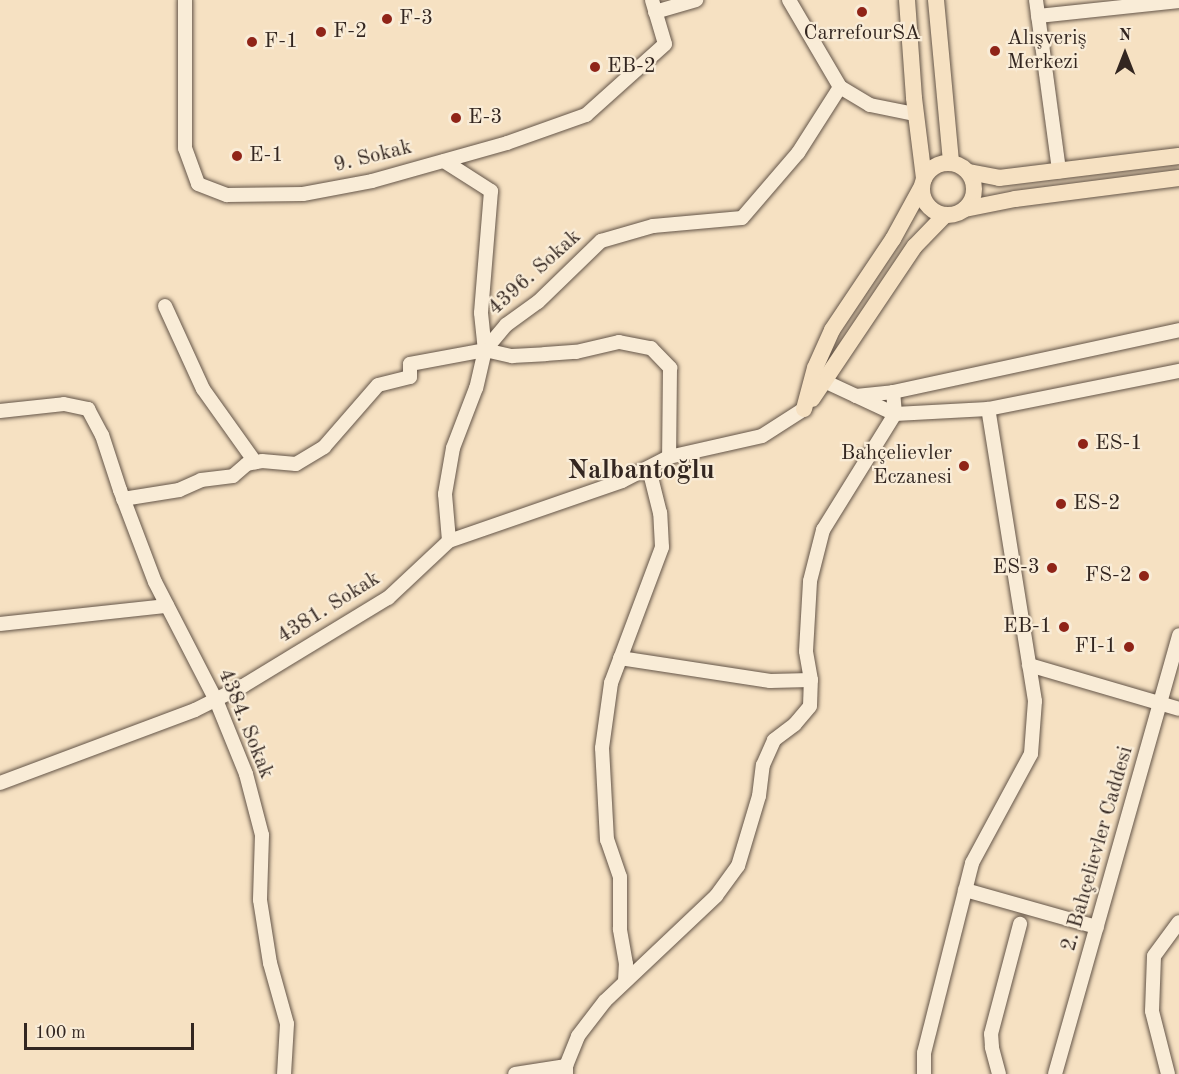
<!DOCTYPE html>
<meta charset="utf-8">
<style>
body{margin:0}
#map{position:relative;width:1179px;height:1074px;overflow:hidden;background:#f6e1c2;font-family:"Old Standard TT",serif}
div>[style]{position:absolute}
.roads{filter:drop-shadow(0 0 2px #645548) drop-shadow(0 0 2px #645548)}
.minor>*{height:14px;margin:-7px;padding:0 7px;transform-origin:7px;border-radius:7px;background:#f9ecd7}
.major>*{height:16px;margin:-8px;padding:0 8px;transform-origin:8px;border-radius:8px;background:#f6e1c2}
.major>.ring{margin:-8px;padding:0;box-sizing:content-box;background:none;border:16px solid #f6e1c2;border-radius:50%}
.dots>*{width:16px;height:16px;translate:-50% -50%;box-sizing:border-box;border:3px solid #f9ecd7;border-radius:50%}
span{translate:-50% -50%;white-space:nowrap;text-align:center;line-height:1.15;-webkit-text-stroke:4.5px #f9ecd7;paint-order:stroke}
.poi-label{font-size:21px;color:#332620}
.left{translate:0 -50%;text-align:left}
.right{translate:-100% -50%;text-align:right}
.street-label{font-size:21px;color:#332620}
.district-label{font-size:27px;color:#332620;font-weight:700}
.north{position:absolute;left:1095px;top:24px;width:60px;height:60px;-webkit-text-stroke:4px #f9ecd7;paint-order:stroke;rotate:0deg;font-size:16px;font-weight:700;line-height:24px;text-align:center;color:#332620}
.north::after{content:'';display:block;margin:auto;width:21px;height:27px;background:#332620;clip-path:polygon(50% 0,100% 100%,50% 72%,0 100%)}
.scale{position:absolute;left:24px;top:1023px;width:170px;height:27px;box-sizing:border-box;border:3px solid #332620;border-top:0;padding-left:8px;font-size:18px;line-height:21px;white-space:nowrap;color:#332620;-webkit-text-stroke:4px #f9ecd7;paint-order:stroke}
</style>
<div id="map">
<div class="roads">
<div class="minor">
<i style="left:185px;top:0;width:148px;rotate:90deg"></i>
<i style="left:185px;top:148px;width:38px;rotate:70deg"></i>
<i style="left:198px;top:184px;width:31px;rotate:21deg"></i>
<i style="left:227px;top:195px;width:76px;rotate:-0.8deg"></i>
<i style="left:303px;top:194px;width:70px;rotate:-10.7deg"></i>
<i style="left:372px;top:181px;width:140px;rotate:-15.7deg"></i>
<i style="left:507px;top:143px;width:84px;rotate:-19.5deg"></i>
<i style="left:586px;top:115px;width:106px;rotate:-41.9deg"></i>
<i style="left:665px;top:44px;width:46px;rotate:-106.5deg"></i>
<i style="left:789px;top:0;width:101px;rotate:59.6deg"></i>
<i style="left:840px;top:87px;width:35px;rotate:31deg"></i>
<i style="left:870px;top:105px;width:46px;rotate:11.3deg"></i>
<i style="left:1036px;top:0;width:173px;rotate:82.3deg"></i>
<i style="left:655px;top:12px;width:43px;rotate:-16.3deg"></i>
<i style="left:1038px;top:16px;width:142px;rotate:-6.1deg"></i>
<i style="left:444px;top:161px;width:56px;rotate:32.6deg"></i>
<i style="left:491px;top:191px;width:122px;rotate:94.7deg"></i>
<i style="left:481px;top:313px;width:37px;rotate:84deg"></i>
<i style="left:485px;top:350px;width:39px;rotate:103deg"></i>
<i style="left:476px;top:388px;width:64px;rotate:111deg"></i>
<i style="left:453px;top:448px;width:47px;rotate:99.9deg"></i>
<i style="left:445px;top:494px;width:47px;rotate:85.1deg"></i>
<i style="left:165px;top:306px;width:91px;rotate:65.4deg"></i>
<i style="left:203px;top:389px;width:90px;rotate:54.5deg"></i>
<i style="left:485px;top:350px;width:33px;rotate:-50deg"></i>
<i style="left:506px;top:325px;width:39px;rotate:-36deg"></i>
<i style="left:538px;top:302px;width:88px;rotate:-44.1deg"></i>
<i style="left:601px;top:241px;width:54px;rotate:-16.1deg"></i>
<i style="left:653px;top:226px;width:89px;rotate:-5.1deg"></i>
<i style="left:742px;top:218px;width:86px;rotate:-49.3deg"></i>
<i style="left:798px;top:153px;width:78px;rotate:-57.5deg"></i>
<i style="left:819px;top:375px;width:8px;rotate:50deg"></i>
<i style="left:824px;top:381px;width:78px;rotate:24.9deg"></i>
<i style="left:895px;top:414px;width:93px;rotate:-3.1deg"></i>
<i style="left:988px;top:409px;width:195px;rotate:-11.3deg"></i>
<i style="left:856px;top:396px;width:37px;rotate:-6deg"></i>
<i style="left:893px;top:392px;width:293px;rotate:-12.2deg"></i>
<i style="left:0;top:411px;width:64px;rotate:-6.2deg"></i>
<i style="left:64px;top:404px;width:25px;rotate:12deg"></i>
<i style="left:88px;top:409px;width:30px;rotate:62deg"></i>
<i style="left:102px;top:435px;width:58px;rotate:71.9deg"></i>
<i style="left:120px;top:490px;width:98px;rotate:69.2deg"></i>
<i style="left:155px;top:582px;width:133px;rotate:62.7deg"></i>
<i style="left:216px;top:700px;width:80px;rotate:67.9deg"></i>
<i style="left:246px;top:774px;width:63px;rotate:75.3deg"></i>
<i style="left:262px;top:835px;width:65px;rotate:91.8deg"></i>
<i style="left:260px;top:900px;width:64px;rotate:81deg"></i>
<i style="left:270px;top:963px;width:63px;rotate:74.4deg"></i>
<i style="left:287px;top:1024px;width:50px;rotate:93.4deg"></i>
<i style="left:123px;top:499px;width:57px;rotate:-9.1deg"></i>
<i style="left:179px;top:490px;width:24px;rotate:-24deg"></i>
<i style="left:201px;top:480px;width:32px;rotate:-7deg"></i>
<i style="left:233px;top:476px;width:18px;rotate:-41deg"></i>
<i style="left:247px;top:464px;width:15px;rotate:-11deg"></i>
<i style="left:262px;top:461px;width:34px;rotate:5deg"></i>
<i style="left:296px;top:464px;width:33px;rotate:-31deg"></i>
<i style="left:324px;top:447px;width:82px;rotate:-48.9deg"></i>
<i style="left:378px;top:385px;width:33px;rotate:-14deg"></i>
<i style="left:410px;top:377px;width:13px;rotate:-90deg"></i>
<i style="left:410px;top:364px;width:76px;rotate:-10.6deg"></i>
<i style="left:485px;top:350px;width:28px;rotate:13deg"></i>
<i style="left:512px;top:356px;width:33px;rotate:-3deg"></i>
<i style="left:545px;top:354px;width:31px;rotate:-4deg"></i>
<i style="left:576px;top:352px;width:44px;rotate:-13.1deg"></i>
<i style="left:619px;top:342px;width:33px;rotate:11deg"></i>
<i style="left:651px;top:348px;width:28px;rotate:46deg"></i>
<i style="left:670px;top:368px;width:89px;rotate:90.6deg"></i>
<i style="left:0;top:624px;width:168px;rotate:-6.2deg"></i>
<i style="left:620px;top:658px;width:152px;rotate:8.7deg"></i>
<i style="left:770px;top:681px;width:41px;rotate:-1.4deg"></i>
<i style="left:1029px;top:665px;width:156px;rotate:16.3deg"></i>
<i style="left:0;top:783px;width:208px;rotate:-20.5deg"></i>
<i style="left:195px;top:710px;width:54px;rotate:-26.6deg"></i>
<i style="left:243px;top:686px;width:170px;rotate:-31.3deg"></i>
<i style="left:388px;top:598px;width:83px;rotate:-43.1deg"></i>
<i style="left:449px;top:541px;width:183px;rotate:-19.1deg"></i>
<i style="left:622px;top:481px;width:53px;rotate:-27.1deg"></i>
<i style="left:669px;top:457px;width:95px;rotate:-12.7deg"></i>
<i style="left:762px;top:436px;width:50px;rotate:-32.7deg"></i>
<i style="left:965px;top:890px;width:137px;rotate:15.7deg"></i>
<i style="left:625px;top:981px;width:17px;rotate:-87deg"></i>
<i style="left:626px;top:964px;width:36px;rotate:-100deg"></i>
<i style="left:620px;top:929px;width:52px;rotate:-90deg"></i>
<i style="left:620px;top:877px;width:39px;rotate:-109deg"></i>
<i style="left:607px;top:840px;width:92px;rotate:-93.1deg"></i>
<i style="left:602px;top:748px;width:66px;rotate:-82.1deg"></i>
<i style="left:611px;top:683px;width:145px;rotate:-69.4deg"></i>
<i style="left:662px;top:547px;width:34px;rotate:-93deg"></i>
<i style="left:660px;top:513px;width:45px;rotate:-104deg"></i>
<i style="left:515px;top:1074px;width:52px;rotate:-8.9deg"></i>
<i style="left:566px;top:1074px;width:8px;rotate:-90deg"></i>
<i style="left:566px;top:1066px;width:32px;rotate:-68deg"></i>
<i style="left:578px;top:1036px;width:44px;rotate:-52.4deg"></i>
<i style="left:605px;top:1001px;width:153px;rotate:-43.4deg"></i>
<i style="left:716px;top:896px;width:37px;rotate:-54deg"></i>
<i style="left:738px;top:866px;width:73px;rotate:-73.3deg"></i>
<i style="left:759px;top:796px;width:31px;rotate:-83deg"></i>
<i style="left:763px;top:765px;width:27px;rotate:-66deg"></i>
<i style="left:774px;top:740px;width:26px;rotate:-37deg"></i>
<i style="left:795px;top:724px;width:23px;rotate:-50deg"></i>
<i style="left:810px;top:706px;width:26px;rotate:-88deg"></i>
<i style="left:811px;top:680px;width:29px;rotate:-100deg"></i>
<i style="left:806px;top:651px;width:70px;rotate:-86.7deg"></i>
<i style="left:810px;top:581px;width:53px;rotate:-75.7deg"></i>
<i style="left:823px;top:530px;width:137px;rotate:-58.2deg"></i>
<i style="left:895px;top:414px;width:22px;rotate:-95deg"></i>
<i style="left:924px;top:1074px;width:21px;rotate:-90deg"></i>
<i style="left:924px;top:1053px;width:196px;rotate:-75.8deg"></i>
<i style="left:972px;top:863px;width:124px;rotate:-61.6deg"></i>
<i style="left:1031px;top:754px;width:53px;rotate:-85.7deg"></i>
<i style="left:1035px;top:701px;width:296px;rotate:-99.1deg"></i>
<i style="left:999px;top:1074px;width:28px;rotate:-105deg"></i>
<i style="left:992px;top:1047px;width:13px;rotate:-94deg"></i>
<i style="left:991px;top:1034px;width:114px;rotate:-75.2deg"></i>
<i style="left:1055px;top:1074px;width:456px;rotate:-74.2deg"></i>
<i style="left:1168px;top:1074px;width:65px;rotate:-104.3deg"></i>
<i style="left:1152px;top:1011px;width:55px;rotate:-87.9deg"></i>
<i style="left:1154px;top:956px;width:42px;rotate:-53.7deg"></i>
</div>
<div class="major">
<i style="left:907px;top:0;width:98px;rotate:85.9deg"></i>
<i style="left:914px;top:98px;width:81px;rotate:82.9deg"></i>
<i style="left:936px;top:0;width:163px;rotate:84.7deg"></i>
<i class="ring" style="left:922px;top:163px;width:36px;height:36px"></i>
<i style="left:969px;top:172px;width:31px;rotate:11deg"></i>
<i style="left:999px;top:178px;width:181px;rotate:-7deg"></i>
<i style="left:965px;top:209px;width:51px;rotate:-11.3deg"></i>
<i style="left:1015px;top:199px;width:165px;rotate:-7.3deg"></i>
<i style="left:812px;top:399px;width:184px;rotate:-56.1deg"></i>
<i style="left:915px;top:246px;width:43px;rotate:-45.9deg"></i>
<i style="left:804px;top:409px;width:42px;rotate:-75deg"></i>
<i style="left:815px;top:368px;width:42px;rotate:-65.9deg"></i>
<i style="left:832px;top:330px;width:110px;rotate:-56.2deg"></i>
<i style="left:893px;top:239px;width:60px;rotate:-61.3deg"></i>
</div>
</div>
<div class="dots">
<i style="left:862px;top:12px;background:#8f2418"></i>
<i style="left:387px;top:19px;background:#8f2418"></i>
<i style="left:321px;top:32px;background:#8f2418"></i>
<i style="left:252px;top:42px;background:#8f2418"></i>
<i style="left:995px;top:51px;background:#8f2418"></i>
<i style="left:595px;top:67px;background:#8f2418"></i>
<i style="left:456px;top:118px;background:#8f2418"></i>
<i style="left:237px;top:156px;background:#8f2418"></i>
<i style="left:1083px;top:444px;background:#8f2418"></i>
<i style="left:964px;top:466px;background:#8f2418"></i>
<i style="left:1061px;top:504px;background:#8f2418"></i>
<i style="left:1052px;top:568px;background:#8f2418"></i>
<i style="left:1144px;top:576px;background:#8f2418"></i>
<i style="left:1064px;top:627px;background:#8f2418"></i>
<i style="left:1129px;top:647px;background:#8f2418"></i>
</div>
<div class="poi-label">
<span class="left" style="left:399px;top:19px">F-3</span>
<span class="left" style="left:333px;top:32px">F-2</span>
<span style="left:862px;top:34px">CarrefourSA</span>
<span class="left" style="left:1007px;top:51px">Alışveriş<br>Merkezi</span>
<span class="left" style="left:264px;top:42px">F-1</span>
<span class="left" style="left:607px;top:67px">EB-2</span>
<span class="left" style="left:468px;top:118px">E-3</span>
<span class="left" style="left:249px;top:156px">E-1</span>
<span class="left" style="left:1095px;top:444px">ES-1</span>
<span class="right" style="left:952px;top:466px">Bahçelievler<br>Eczanesi</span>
<span class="left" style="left:1073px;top:504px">ES-2</span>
<span class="right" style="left:1040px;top:568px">ES-3</span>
<span class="right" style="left:1132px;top:576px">FS-2</span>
<span class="right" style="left:1052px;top:627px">EB-1</span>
<span class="right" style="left:1117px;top:647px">FI-1</span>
</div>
<div class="street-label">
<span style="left:373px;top:157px;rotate:-14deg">9. Sokak</span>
<span style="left:535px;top:273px;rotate:-42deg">4396. Sokak</span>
<span style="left:329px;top:608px;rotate:-32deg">4381. Sokak</span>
<span style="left:245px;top:724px;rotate:68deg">4384. Sokak</span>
<span style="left:1098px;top:849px;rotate:-74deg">2. Bahçelievler Caddesi</span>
</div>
<div class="district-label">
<span style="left:641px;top:471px">Nalbantoğlu</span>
</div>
<div class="north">N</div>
<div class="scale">100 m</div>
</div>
